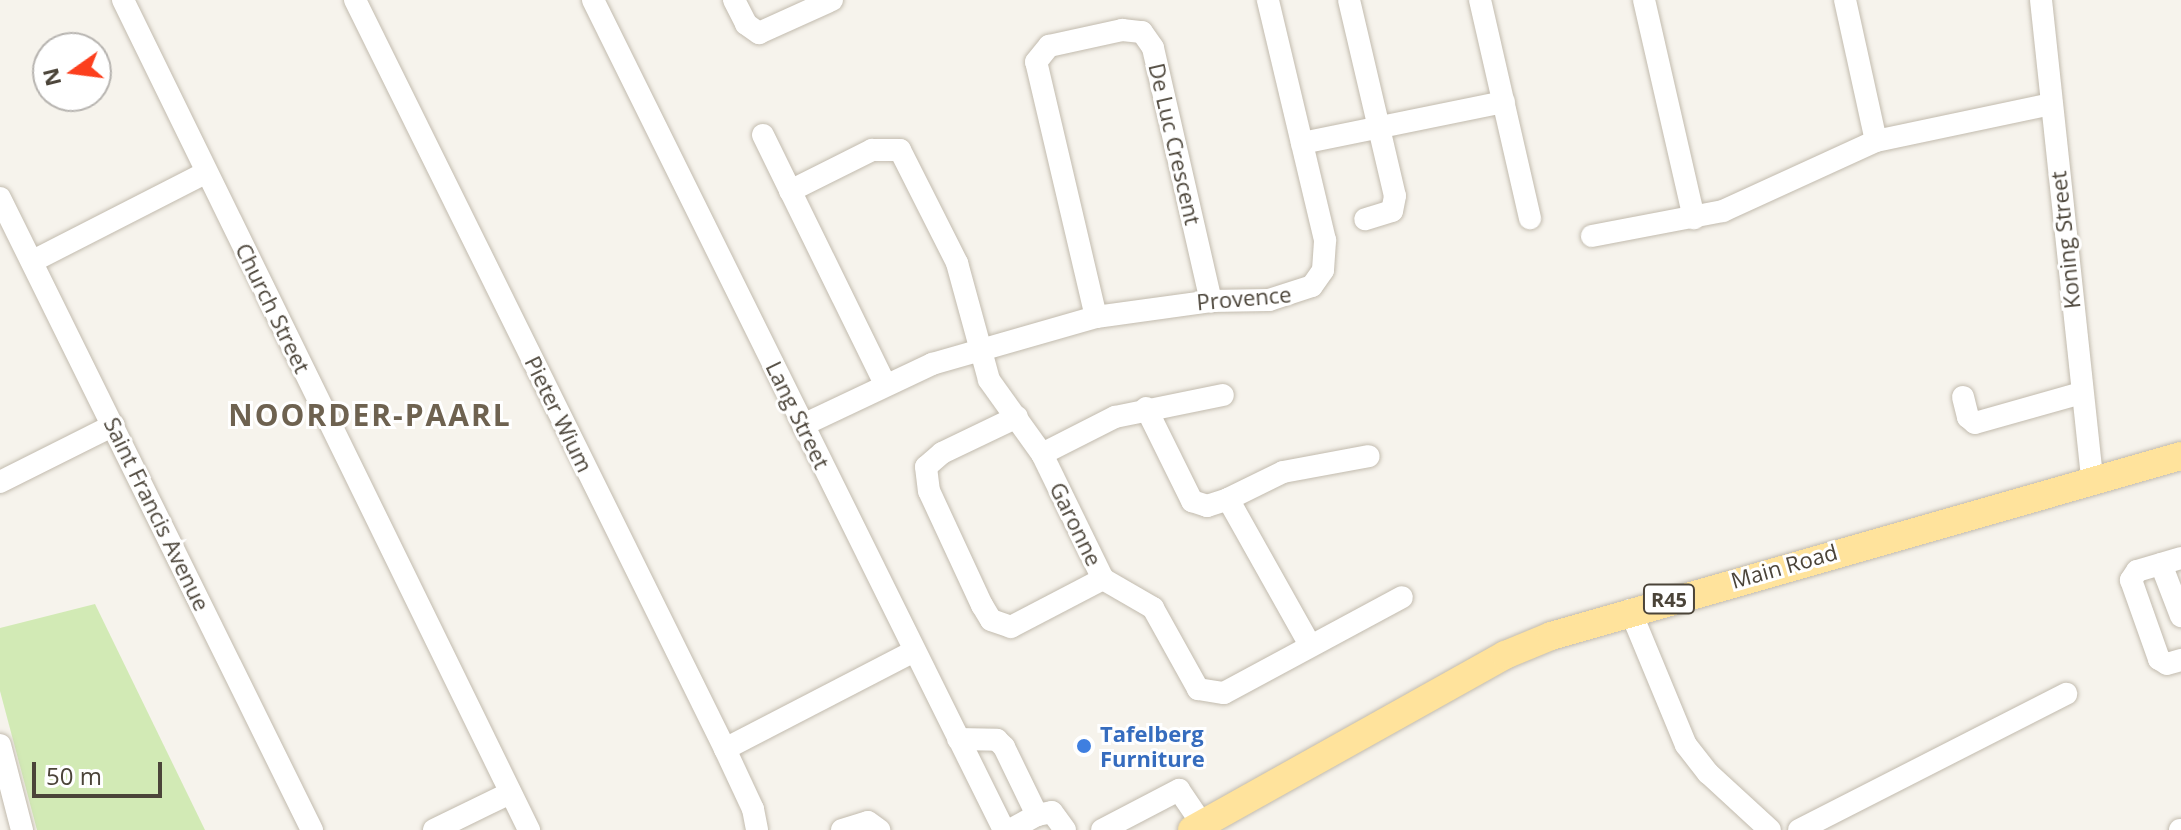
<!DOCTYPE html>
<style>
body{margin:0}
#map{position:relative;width:2181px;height:830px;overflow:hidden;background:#f6f3ec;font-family:"Open Sans",sans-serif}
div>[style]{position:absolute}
.green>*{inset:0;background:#d2eab5}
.roads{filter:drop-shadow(0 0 2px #c2bbae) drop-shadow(0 0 2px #c2bbae)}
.minor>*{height:22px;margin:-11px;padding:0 11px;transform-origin:11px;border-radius:11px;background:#fff}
.major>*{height:28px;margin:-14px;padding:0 14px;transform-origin:14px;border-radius:14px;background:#ffe39c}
.dots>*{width:22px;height:22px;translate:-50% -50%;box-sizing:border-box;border:4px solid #fff;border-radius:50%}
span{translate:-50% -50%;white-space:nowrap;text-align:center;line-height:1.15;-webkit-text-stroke:6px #fff;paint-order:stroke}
.shield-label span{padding:2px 6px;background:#fff;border:2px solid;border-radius:6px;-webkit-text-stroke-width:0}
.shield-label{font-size:20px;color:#4b4439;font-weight:700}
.street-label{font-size:22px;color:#4b4439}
.shop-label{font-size:22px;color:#366cbe;font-weight:700}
.left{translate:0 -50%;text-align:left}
.district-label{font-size:30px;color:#6e6250;font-weight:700;letter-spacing:2px}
.north{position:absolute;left:32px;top:32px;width:80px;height:80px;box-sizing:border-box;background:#fff;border:2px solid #b7b4b0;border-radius:50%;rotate:256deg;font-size:22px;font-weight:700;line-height:32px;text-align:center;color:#4b4439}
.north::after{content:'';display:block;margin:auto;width:28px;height:36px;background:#fc3f1d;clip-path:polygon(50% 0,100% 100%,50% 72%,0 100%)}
.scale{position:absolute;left:32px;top:762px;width:130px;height:36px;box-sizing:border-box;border:4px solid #4b4439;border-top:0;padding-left:10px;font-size:24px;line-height:28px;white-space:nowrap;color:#4b4439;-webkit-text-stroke:6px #fff;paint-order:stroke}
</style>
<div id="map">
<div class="green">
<i style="clip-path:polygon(95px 604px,205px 830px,37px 830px,0 691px,0 628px)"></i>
</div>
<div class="roads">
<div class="minor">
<i style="left:123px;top:0;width:924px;rotate:63.93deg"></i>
<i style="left:355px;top:0;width:835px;rotate:63.71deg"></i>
<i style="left:725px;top:749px;width:66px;rotate:65deg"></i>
<i style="left:753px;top:809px;width:21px;rotate:79deg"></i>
<i style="left:593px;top:0;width:926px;rotate:63.66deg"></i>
<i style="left:734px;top:0;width:27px;rotate:63deg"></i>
<i style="left:746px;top:24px;width:16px;rotate:35deg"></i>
<i style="left:759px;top:33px;width:80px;rotate:-24.3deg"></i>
<i style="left:1349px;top:0;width:201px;rotate:76.8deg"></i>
<i style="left:1395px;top:196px;width:15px;rotate:101deg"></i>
<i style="left:1392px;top:211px;width:28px;rotate:163deg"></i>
<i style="left:1480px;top:0;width:224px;rotate:77.1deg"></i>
<i style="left:1644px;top:0;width:224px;rotate:77.1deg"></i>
<i style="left:1845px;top:0;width:144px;rotate:77.6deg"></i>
<i style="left:2041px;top:0;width:483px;rotate:83.9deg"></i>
<i style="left:763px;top:135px;width:277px;rotate:63.9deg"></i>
<i style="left:1302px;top:143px;width:206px;rotate:-11.5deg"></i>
<i style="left:790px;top:191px;width:92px;rotate:-26.6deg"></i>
<i style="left:872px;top:150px;width:28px"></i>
<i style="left:900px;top:150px;width:127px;rotate:63.2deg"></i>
<i style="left:957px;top:263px;width:121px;rotate:74.7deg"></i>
<i style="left:989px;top:380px;width:91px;rotate:54.4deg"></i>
<i style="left:1042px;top:454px;width:139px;rotate:64deg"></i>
<i style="left:1103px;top:579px;width:58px;rotate:30.1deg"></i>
<i style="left:1153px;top:608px;width:93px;rotate:60.9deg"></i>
<i style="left:1198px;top:689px;width:26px;rotate:9deg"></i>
<i style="left:1224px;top:693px;width:202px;rotate:-28.3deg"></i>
<i style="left:0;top:198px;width:705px;rotate:63.73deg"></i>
<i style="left:1592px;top:236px;width:133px;rotate:-10.8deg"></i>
<i style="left:1723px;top:211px;width:168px;rotate:-24.6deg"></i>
<i style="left:1876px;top:141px;width:179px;rotate:-11.9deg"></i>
<i style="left:33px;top:261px;width:195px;rotate:-27.1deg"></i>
<i style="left:1096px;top:317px;width:262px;rotate:-103.2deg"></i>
<i style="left:1036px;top:62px;width:21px;rotate:-51deg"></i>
<i style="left:1049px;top:46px;width:75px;rotate:-12.4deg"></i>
<i style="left:1122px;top:30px;width:20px;rotate:6deg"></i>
<i style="left:1142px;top:32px;width:19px;rotate:55deg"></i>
<i style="left:1153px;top:48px;width:260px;rotate:77.1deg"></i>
<i style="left:1963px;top:397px;width:21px;rotate:76deg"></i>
<i style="left:1968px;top:417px;width:9px;rotate:41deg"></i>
<i style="left:1975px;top:423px;width:110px;rotate:-15.8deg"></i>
<i style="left:1146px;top:408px;width:104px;rotate:63.7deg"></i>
<i style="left:1192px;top:501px;width:16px;rotate:18deg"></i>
<i style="left:1207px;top:506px;width:22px;rotate:-18deg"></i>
<i style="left:1228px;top:499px;width:167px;rotate:60.7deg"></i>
<i style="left:1017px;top:417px;width:83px;rotate:154.4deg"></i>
<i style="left:942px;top:453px;width:21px;rotate:139deg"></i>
<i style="left:926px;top:467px;width:24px;rotate:83deg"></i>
<i style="left:929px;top:491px;width:126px;rotate:65.1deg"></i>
<i style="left:982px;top:605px;width:17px;rotate:59deg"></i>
<i style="left:991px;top:620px;width:21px;rotate:19deg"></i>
<i style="left:1011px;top:627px;width:104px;rotate:-27.6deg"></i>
<i style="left:803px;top:425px;width:143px;rotate:-25.3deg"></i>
<i style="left:932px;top:364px;width:171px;rotate:-16deg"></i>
<i style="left:1096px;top:317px;width:116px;rotate:-7.9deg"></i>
<i style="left:1211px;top:301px;width:58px;rotate:-1deg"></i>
<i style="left:1269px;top:300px;width:45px;rotate:-18deg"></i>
<i style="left:1312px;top:286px;width:19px;rotate:-55deg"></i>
<i style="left:1323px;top:270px;width:30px;rotate:-86deg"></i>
<i style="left:1325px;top:240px;width:247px;rotate:-103.4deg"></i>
<i style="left:1042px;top:454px;width:82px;rotate:-26.9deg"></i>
<i style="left:1115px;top:417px;width:110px;rotate:-11.5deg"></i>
<i style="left:0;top:482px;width:127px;rotate:-26.6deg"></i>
<i style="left:1228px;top:499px;width:61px;rotate:-26.1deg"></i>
<i style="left:1283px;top:472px;width:87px;rotate:-10.5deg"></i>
<i style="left:2181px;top:558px;width:46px;rotate:163.5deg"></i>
<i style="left:2137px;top:571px;width:11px;rotate:124deg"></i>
<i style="left:2131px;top:580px;width:84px;rotate:70.5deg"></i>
<i style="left:2159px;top:659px;width:9px;rotate:32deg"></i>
<i style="left:2167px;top:664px;width:15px;rotate:-16deg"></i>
<i style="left:2161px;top:564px;width:56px;rotate:69deg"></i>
<i style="left:1630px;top:610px;width:146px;rotate:67.5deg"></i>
<i style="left:1686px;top:745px;width:36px;rotate:52deg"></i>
<i style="left:1708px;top:773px;width:84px;rotate:42.6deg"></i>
<i style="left:958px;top:739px;width:39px;rotate:1deg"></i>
<i style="left:997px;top:740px;width:10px;rotate:45deg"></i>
<i style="left:1004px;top:747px;width:76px;rotate:64.1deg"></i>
<i style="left:1037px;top:815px;width:31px;rotate:151deg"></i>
<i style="left:0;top:745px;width:88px;rotate:75.5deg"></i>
<i style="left:725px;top:749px;width:213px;rotate:-27.4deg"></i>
<i style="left:1037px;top:815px;width:15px;rotate:-11deg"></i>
<i style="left:1052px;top:812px;width:22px;rotate:54deg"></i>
<i style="left:434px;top:830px;width:85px;rotate:-26deg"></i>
<i style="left:842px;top:830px;width:27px;rotate:-17deg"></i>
<i style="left:868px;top:822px;width:14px;rotate:36deg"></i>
<i style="left:1102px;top:830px;width:87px;rotate:-27.5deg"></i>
<i style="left:1179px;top:790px;width:41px;rotate:55.9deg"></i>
<i style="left:1799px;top:830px;width:300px;rotate:-27deg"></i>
<i style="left:2180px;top:830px;width:1px"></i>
</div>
<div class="major">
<i style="left:1192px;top:830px;width:359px;rotate:-29.2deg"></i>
<i style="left:1505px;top:655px;width:50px;rotate:-22.4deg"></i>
<i style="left:1551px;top:636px;width:655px;rotate:-15.95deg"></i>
</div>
</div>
<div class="dots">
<i style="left:1084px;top:746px;background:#3f7fe0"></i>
</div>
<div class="shield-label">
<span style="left:1669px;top:599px">R45</span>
</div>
<div class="street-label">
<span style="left:1175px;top:144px;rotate:77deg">De Luc Crescent</span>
<span style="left:2065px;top:240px;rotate:-96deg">Koning Street</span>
<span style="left:1244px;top:298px;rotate:-5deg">Provence</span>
<span style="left:273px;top:308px;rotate:64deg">Church Street</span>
<span style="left:559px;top:414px;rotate:64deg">Pieter Wium</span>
<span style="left:798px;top:415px;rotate:64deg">Lang Street</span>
<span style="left:157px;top:514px;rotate:64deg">Saint Francis Avenue</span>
<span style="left:1076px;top:524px;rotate:64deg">Garonne</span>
<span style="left:1784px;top:566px;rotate:-16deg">Main Road</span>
</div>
<div class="shop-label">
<span class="left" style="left:1100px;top:746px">Tafelberg<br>Furniture</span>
</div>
<div class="district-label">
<span style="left:370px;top:415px">NOORDER-PAARL</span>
</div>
<div class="north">N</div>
<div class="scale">50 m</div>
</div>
